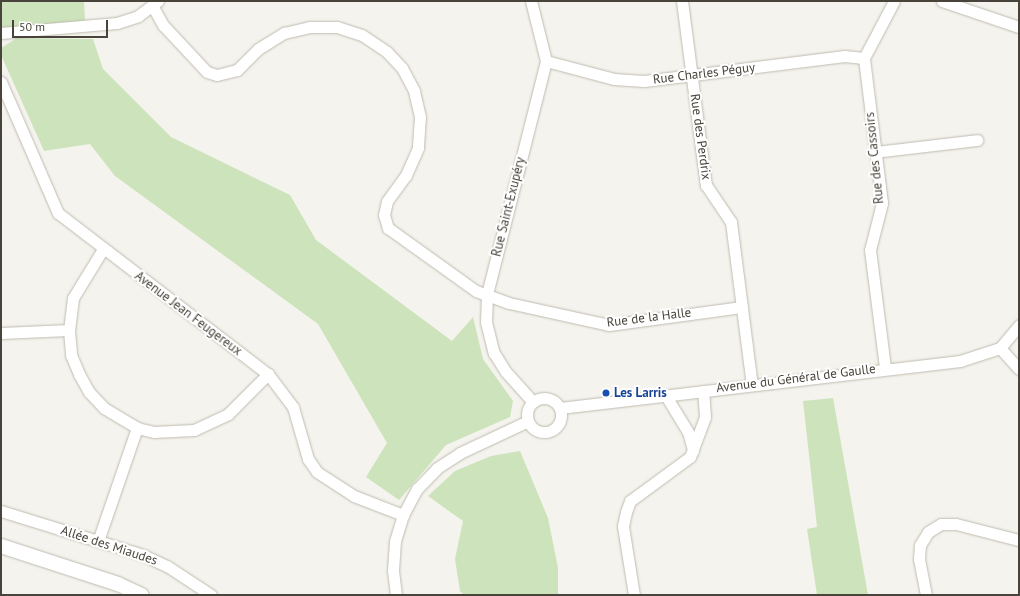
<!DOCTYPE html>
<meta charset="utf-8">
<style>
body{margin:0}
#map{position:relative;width:1020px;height:596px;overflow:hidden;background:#f4f3ed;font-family:"PT Sans",sans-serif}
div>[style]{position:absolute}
.green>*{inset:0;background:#cde3bb}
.roads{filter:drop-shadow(0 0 1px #bfbbb0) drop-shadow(0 0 1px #bfbbb0)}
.minor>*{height:11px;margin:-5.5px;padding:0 5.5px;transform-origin:5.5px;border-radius:5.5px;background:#fff}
.minor>.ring{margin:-5.5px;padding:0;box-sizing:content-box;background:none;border:11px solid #fff;border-radius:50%}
.tertiary>*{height:14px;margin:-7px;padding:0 7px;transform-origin:7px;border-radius:7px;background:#fff}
.dots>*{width:11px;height:11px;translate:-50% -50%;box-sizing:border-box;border:2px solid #fff;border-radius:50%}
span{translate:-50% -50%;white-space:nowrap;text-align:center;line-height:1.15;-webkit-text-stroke:4px #fff;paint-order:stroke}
.street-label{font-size:13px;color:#48443b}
.transit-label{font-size:13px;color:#164399;font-weight:700}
.left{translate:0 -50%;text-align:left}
.frame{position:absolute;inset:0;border:2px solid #48443b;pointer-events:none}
.scale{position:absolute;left:12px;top:20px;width:96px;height:18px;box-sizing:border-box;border:2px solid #48443b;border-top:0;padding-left:5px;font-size:12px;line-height:14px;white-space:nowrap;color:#48443b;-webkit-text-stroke:3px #fff;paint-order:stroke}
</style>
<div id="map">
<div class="green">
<i style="clip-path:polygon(1px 1px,84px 1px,85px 21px,1px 28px)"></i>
<i style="clip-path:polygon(17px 38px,93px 39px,103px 69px,171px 137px,290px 195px,316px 240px,452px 341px,473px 317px,483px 359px,513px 401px,510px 417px,446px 445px,399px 500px,366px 477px,387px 443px,318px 324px,115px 176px,90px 144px,44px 151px,1px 55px,1px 48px)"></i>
<i style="clip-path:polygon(833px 398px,868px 595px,817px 595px,807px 529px,817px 527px,803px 401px)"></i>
<i style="clip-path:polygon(520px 451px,548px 518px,558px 568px,558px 595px,464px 595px,460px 591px,455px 559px,463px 521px,428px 496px,455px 471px,491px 456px)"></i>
</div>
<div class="roads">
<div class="minor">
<i style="left:531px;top:1px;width:62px;rotate:76deg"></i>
<i style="left:546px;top:61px;width:240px;rotate:104.2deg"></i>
<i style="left:487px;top:294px;width:28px;rotate:92deg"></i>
<i style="left:486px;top:322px;width:32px;rotate:76deg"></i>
<i style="left:494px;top:353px;width:22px;rotate:58deg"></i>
<i style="left:506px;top:372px;width:40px;rotate:48deg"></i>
<i style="left:682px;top:1px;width:186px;rotate:82.6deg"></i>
<i style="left:706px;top:185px;width:45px;rotate:56deg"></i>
<i style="left:731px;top:222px;width:164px;rotate:82.7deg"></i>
<i style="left:942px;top:1px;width:81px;rotate:18.7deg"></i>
<i style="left:153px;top:7px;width:21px;rotate:61deg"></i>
<i style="left:163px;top:25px;width:64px;rotate:46.9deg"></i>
<i style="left:207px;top:72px;width:10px;rotate:17deg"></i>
<i style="left:217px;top:75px;width:21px;rotate:-14deg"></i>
<i style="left:237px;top:70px;width:30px;rotate:-45deg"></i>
<i style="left:258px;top:49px;width:31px;rotate:-32deg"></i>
<i style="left:284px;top:33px;width:26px;rotate:-13deg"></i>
<i style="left:309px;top:27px;width:28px"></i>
<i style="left:337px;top:27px;width:26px;rotate:18deg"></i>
<i style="left:362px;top:35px;width:30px;rotate:34deg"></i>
<i style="left:387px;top:52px;width:22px;rotate:47deg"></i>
<i style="left:402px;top:68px;width:26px;rotate:62deg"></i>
<i style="left:414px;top:91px;width:27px;rotate:77deg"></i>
<i style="left:420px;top:117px;width:31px;rotate:94deg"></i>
<i style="left:418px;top:148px;width:30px;rotate:114deg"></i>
<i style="left:406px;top:175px;width:32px;rotate:126deg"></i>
<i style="left:387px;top:201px;width:14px;rotate:102deg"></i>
<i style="left:384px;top:215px;width:14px;rotate:73deg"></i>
<i style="left:388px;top:228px;width:108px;rotate:35.6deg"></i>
<i style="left:476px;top:291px;width:35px;rotate:20deg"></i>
<i style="left:509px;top:303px;width:102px;rotate:12.4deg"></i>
<i style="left:609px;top:325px;width:134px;rotate:-7.7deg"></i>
<i style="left:1px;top:33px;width:116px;rotate:-4.9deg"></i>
<i style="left:117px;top:23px;width:22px;rotate:-18deg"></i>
<i style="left:138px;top:16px;width:25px;rotate:-37deg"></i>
<i style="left:546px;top:61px;width:70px;rotate:14.8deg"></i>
<i style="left:614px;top:79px;width:30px;rotate:4deg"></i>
<i style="left:644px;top:81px;width:202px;rotate:-7.1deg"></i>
<i style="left:844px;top:56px;width:20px;rotate:6deg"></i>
<i style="left:1px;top:82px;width:143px;rotate:66.5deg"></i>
<i style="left:58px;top:213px;width:265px;rotate:37.5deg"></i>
<i style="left:268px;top:374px;width:41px;rotate:52.9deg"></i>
<i style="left:293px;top:407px;width:54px;rotate:73.9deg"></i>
<i style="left:308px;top:459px;width:16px;rotate:55deg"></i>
<i style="left:317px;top:472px;width:44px;rotate:33deg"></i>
<i style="left:354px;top:496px;width:53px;rotate:21.2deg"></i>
<i style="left:875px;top:152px;width:103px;rotate:-6.7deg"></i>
<i style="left:103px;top:249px;width:57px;rotate:121.5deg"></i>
<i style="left:73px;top:298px;width:32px;rotate:97deg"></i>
<i style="left:69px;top:330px;width:25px;rotate:85deg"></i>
<i style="left:71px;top:355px;width:21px;rotate:67deg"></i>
<i style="left:79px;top:374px;width:21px;rotate:61deg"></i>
<i style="left:89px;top:392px;width:22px;rotate:47deg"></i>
<i style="left:104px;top:408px;width:39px;rotate:31deg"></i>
<i style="left:137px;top:428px;width:17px;rotate:13deg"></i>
<i style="left:154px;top:432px;width:40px;rotate:-2.9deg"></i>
<i style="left:194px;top:430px;width:38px;rotate:-25deg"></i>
<i style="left:228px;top:414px;width:57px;rotate:-45deg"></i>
<i style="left:1px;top:333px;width:68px;rotate:-2.5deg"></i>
<i style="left:1000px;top:348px;width:28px;rotate:48deg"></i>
<i style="left:885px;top:367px;width:118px;rotate:-97.3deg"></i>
<i style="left:870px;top:250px;width:49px;rotate:-75.7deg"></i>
<i style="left:882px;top:203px;width:146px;rotate:-97.1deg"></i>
<i style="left:864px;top:58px;width:64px;rotate:-62.2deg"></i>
<i style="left:666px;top:396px;width:42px;rotate:58.6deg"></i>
<i style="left:688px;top:432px;width:19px;rotate:74deg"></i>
<i class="ring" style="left:527px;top:398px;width:23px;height:23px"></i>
<i style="left:560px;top:408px;width:403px;rotate:-6.7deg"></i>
<i style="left:960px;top:361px;width:42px;rotate:-18deg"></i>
<i style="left:1000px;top:348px;width:30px;rotate:-50deg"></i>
<i style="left:1px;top:511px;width:149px;rotate:17.2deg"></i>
<i style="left:143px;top:555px;width:26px;rotate:25deg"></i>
<i style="left:167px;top:566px;width:53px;rotate:33.4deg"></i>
<i style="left:98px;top:541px;width:120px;rotate:-71deg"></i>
<i style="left:396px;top:595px;width:25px;rotate:-97deg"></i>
<i style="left:393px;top:570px;width:29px;rotate:-86deg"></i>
<i style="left:395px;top:541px;width:27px;rotate:-73deg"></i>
<i style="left:403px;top:515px;width:30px;rotate:-62deg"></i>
<i style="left:417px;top:489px;width:29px;rotate:-46deg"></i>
<i style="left:437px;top:468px;width:27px;rotate:-33deg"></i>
<i style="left:460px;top:453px;width:75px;rotate:-25.2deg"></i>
<i style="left:634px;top:595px;width:70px;rotate:-99.1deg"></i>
<i style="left:623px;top:526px;width:14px;rotate:-78deg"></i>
<i style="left:626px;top:512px;width:12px;rotate:-70deg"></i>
<i style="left:630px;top:501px;width:74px;rotate:-36.3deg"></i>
<i style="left:690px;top:457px;width:43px;rotate:-69.4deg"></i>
<i style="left:705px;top:417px;width:26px;rotate:-94deg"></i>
<i style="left:926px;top:595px;width:37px;rotate:-101deg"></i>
<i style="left:919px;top:559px;width:14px;rotate:-86deg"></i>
<i style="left:920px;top:545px;width:15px;rotate:-58deg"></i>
<i style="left:928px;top:532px;width:15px;rotate:-32deg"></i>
<i style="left:941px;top:524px;width:15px"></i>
<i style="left:956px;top:524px;width:65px;rotate:14.3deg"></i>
</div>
<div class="tertiary">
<i style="left:1px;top:546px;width:123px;rotate:18deg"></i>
<i style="left:118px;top:584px;width:26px;rotate:25deg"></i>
</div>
</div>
<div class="dots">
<i style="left:606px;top:393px;background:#1a4fb4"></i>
</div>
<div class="street-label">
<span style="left:704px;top:74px;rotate:-7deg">Rue Charles Péguy</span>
<span style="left:700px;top:137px;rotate:82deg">Rue des Perdrix</span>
<span style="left:875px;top:158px;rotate:-96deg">Rue des Cassoirs</span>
<span style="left:509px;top:207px;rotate:-76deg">Rue Saint-Exupéry</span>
<span style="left:188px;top:314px;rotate:37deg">Avenue Jean Feugereux</span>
<span style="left:649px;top:318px;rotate:-7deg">Rue de la Halle</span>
<span style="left:796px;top:379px;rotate:-7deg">Avenue du Général de Gaulle</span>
<span style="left:109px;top:546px;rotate:18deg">Allée des Miaudes</span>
</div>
<div class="transit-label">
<span class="left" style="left:614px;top:393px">Les Larris</span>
</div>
<div class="frame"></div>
<div class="scale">50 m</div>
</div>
